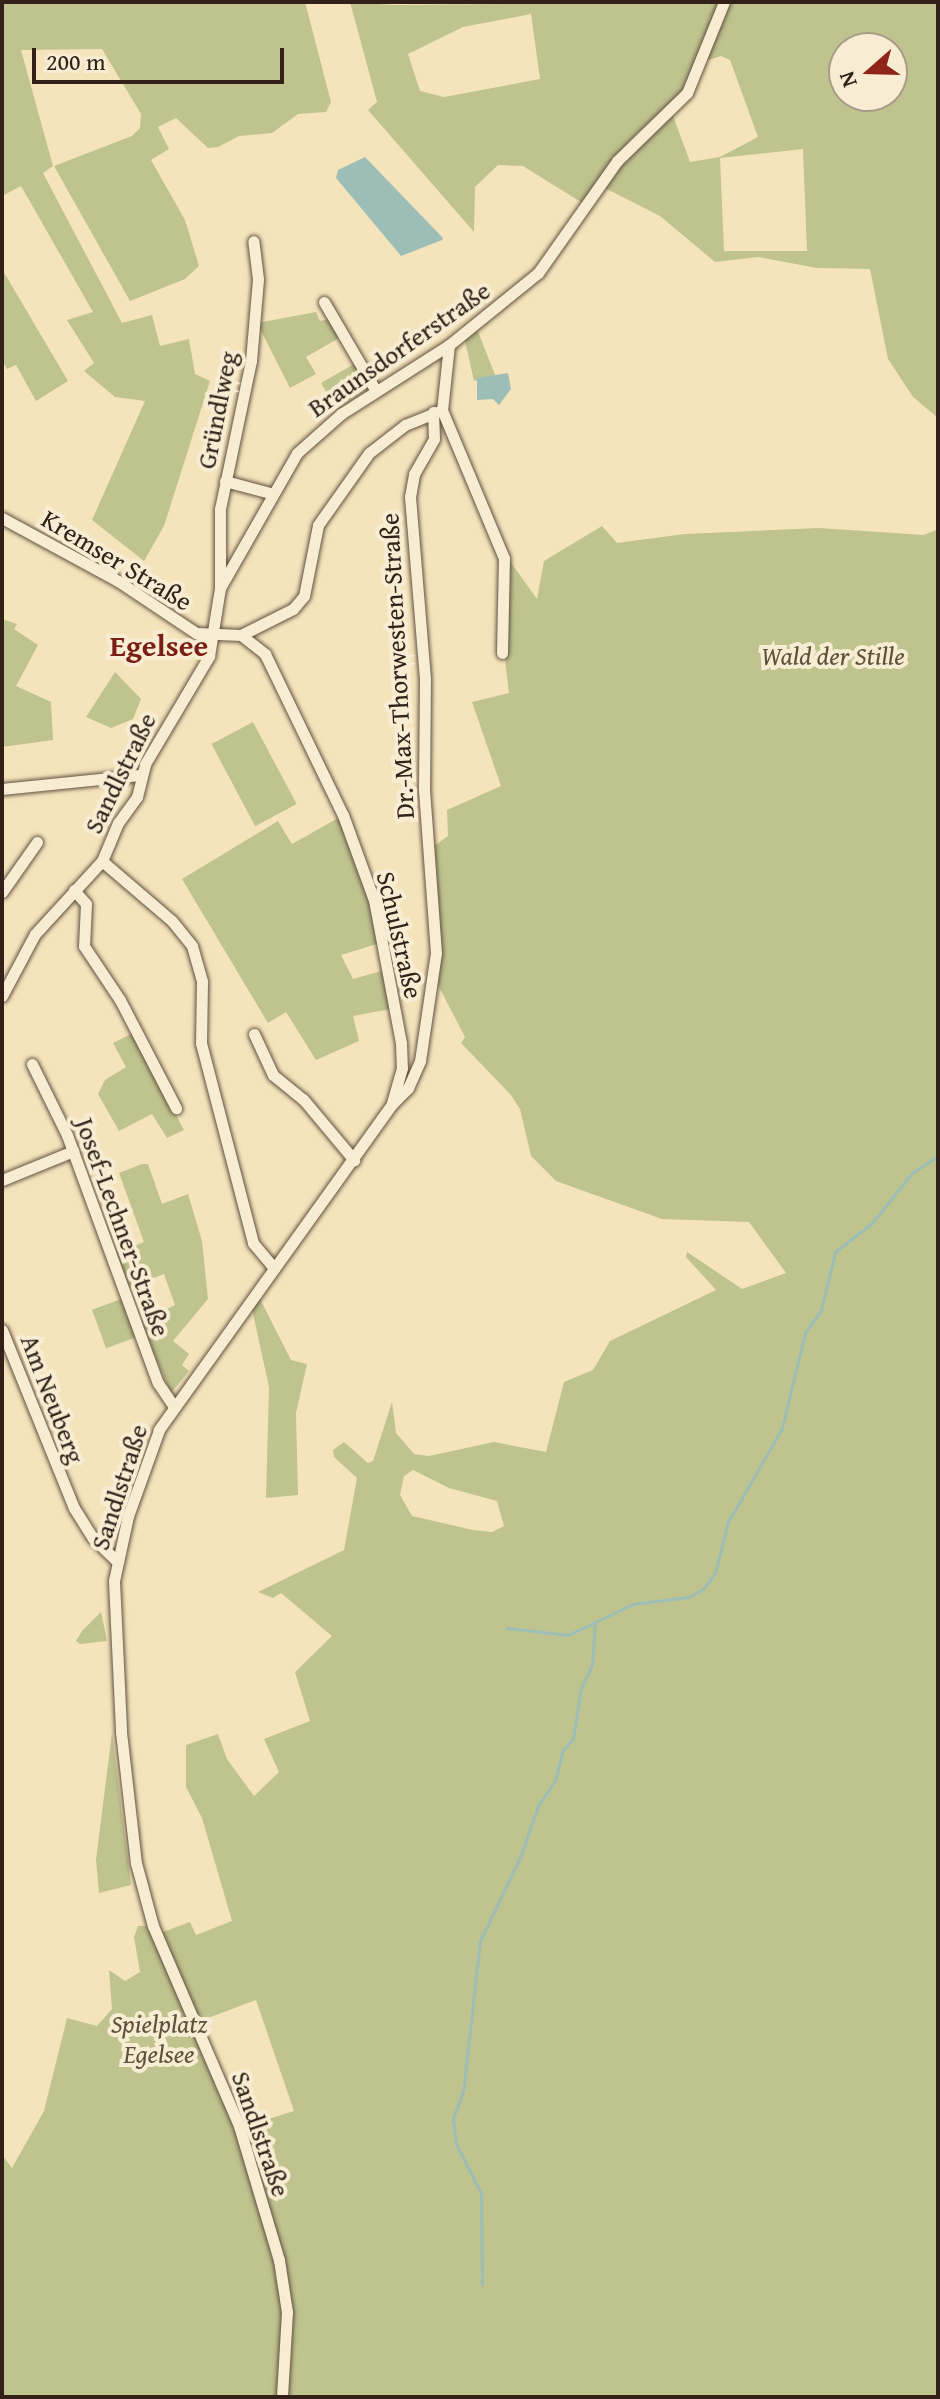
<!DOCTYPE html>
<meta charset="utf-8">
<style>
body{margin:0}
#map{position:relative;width:940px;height:2399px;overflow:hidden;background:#f5e4bb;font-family:"Gentium Book Plus",serif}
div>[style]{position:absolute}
.green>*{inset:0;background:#bfc38e;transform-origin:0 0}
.water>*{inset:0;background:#9dbeb6}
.stream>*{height:3px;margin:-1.5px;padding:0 1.5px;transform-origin:1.5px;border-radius:1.5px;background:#9dbeb6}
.roads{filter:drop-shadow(0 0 2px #635142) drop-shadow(0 0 2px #635142)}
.minor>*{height:11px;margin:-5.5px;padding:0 5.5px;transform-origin:5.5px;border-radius:5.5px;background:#f8edd3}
span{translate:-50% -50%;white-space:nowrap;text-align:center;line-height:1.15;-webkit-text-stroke:8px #f8edd3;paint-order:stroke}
.street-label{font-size:26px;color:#322019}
.park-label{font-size:26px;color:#5c513c;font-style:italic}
.quarter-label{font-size:30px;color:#7a1f14;font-weight:700}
.frame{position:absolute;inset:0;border:4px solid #322019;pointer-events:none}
.north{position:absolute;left:828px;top:32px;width:80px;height:80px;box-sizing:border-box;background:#f8edd3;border:2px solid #a99b89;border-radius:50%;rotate:250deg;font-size:22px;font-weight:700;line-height:32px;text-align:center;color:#322019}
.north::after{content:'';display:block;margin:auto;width:28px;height:36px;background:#8f2418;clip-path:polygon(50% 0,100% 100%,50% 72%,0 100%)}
.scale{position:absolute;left:32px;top:48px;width:252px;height:36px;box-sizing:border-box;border:4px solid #322019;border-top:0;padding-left:10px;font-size:24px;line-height:28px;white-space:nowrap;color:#322019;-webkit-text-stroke:6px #f8edd3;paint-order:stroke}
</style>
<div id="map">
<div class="green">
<i style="clip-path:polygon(2px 2px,305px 2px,331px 102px,326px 112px,298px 114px,272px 133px,239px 136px,218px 147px,208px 148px,176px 118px,158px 127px,169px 149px,151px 160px,185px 220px,199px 266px,185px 279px,130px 301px,54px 166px,132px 136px,140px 128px,141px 114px,102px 49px,21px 50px,53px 166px,43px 173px,122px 323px,152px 315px,160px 346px,189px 339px,195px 374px,210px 381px,164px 526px,144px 561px,92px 520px,145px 401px,115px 397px,84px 371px,94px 363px,67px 320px,93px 312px,21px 186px,2px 196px)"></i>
<i style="clip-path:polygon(evenodd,350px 2px,393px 5px,721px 2px,692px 79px,668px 109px,635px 135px,584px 204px,523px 166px,498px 165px,475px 187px,474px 232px,368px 110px,377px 102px,350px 2px,531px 14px,540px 79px,444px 97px,420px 91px,408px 54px,463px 27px,531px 14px)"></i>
<i style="clip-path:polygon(evenodd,734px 2px,938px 2px,938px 418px,913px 397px,888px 359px,870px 269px,817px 268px,758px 257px,715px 262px,660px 216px,603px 187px,619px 163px,672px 113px,690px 162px,720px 157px,758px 137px,730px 60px,721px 56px,705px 61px,726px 8px,734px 2px,844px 48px,892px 48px,892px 96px,844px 96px,844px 48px,734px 2px,803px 149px,807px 251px,724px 251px,720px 158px,803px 149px)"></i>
<i style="clip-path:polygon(2px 269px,68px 381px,36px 401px,16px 365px,7px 369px,2px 360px)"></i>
<i style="clip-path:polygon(316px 312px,320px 321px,329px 319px,341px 337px,306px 357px,316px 374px,290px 388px,257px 323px)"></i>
<i style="clip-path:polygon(476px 326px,495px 375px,474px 381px,464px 336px)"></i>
<i style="clip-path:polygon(356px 363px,368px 390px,337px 410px,321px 383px)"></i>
<i style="clip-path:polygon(evenodd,602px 526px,617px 543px,685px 534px,819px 528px,924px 535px,938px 529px,938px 2397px,2px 2397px,2px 2155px,12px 2168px,44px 2111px,67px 2018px,97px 2026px,112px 2009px,109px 1970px,125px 1981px,140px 1972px,134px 1937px,138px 1926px,147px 1926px,236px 2129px,294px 2111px,256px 2000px,200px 2021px,160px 1933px,190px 1922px,196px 1935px,232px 1921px,202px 1818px,186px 1787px,186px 1745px,218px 1734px,227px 1759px,254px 1796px,279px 1772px,264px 1739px,310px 1721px,295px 1672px,332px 1636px,281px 1593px,273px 1598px,258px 1592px,344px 1550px,357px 1478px,334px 1457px,333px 1450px,344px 1442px,368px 1463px,373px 1461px,392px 1402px,396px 1433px,414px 1454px,429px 1456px,494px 1442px,546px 1452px,564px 1382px,593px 1370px,610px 1341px,716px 1290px,686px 1257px,687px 1252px,742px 1289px,786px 1273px,749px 1222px,662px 1219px,556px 1181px,531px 1156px,520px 1109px,511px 1095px,461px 1043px,465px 1037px,438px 985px,433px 847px,448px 836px,447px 810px,501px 786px,472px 702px,509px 693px,504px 652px,507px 557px,537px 599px,544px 561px,602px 526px,413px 1470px,449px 1488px,497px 1501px,504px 1526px,492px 1532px,473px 1530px,412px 1516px,400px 1495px,404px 1476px,413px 1470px)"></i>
<i style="clip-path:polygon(2px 619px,17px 624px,14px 629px,38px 645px,16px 686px,51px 702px,53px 740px,2px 747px)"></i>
<i style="clip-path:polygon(115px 672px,141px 699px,133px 719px,111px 728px,86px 717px)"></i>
<i style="left:253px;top:722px;width:93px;height:47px;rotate:62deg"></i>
<i style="clip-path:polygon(340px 817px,371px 901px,380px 943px,341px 955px,353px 979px,385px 970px,391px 1009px,353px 1016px,359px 1041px,316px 1060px,286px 1012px,268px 1023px,182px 879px,278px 821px,292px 844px)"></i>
<i style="clip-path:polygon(133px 1033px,184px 1130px,167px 1138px,152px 1114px,119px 1131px,98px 1094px,105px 1080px,126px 1067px,113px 1043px)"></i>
<i style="clip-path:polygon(142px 1164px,148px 1164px,162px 1204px,188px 1194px,202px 1241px,208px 1299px,173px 1341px,189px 1354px,182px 1365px,189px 1371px,171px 1393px,140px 1322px,175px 1305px,164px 1274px,128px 1288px,115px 1253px,144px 1242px,119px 1173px)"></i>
<i style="clip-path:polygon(259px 1297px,291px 1360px,307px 1364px,296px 1413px,298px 1495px,266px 1498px,269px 1387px,252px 1309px)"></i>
<i style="left:124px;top:1298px;width:41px;height:34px;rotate:70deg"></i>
<i style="clip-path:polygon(101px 1612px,107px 1641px,80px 1644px,76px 1641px,82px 1631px)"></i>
<i style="clip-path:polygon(112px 1733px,131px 1885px,99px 1893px,96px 1860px)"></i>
</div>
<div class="water">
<i style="clip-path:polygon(365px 157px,443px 238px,442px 240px,401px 256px,336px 178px,338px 170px)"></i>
<i style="clip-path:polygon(508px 373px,511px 389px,499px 405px,493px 399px,477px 400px,477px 378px)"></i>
</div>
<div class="stream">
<i style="left:507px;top:1628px;width:61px;rotate:6.5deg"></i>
<i style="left:568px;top:1635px;width:72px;rotate:-25.5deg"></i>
<i style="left:633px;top:1604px;width:56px;rotate:-7.1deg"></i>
<i style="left:689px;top:1597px;width:16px;rotate:-30deg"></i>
<i style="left:703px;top:1589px;width:20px;rotate:-53deg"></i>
<i style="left:715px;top:1573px;width:53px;rotate:-75.7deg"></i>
<i style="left:728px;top:1522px;width:108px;rotate:-60.1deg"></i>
<i style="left:782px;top:1428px;width:98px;rotate:-76.4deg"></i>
<i style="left:805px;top:1333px;width:28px;rotate:-55deg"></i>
<i style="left:821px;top:1310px;width:60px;rotate:-76.4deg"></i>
<i style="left:835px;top:1252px;width:47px;rotate:-38.1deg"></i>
<i style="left:872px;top:1223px;width:64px;rotate:-51.3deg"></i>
<i style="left:912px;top:1173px;width:31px;rotate:-33deg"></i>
<i style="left:482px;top:2285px;width:92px;rotate:-90.6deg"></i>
<i style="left:481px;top:2193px;width:55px;rotate:-117deg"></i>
<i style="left:456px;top:2144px;width:26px;rotate:-97deg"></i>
<i style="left:453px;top:2118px;width:28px;rotate:-69deg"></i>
<i style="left:463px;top:2092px;width:152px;rotate:-83.6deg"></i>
<i style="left:480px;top:1941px;width:95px;rotate:-64.5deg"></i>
<i style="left:521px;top:1855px;width:52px;rotate:-70.9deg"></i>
<i style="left:538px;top:1806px;width:30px;rotate:-56deg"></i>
<i style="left:555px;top:1781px;width:32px;rotate:-76deg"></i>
<i style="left:563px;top:1750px;width:15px;rotate:-48deg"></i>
<i style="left:573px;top:1739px;width:52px;rotate:-81.1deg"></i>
<i style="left:581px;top:1688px;width:25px;rotate:-64deg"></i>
<i style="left:592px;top:1665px;width:40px;rotate:-85.7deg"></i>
</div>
<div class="roads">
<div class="minor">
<i style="left:324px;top:302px;width:103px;rotate:59.7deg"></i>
<i style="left:449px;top:345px;width:65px;rotate:96.1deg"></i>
<i style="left:442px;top:410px;width:160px;rotate:67.3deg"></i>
<i style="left:504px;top:558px;width:95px;rotate:91.2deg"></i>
<i style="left:225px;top:481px;width:47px;rotate:14.9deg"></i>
<i style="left:2px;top:518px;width:132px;rotate:28.5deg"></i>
<i style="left:118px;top:581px;width:94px;rotate:33.7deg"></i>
<i style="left:196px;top:633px;width:45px;rotate:2.5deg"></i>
<i style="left:241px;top:635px;width:31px;rotate:38deg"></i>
<i style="left:265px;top:654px;width:179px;rotate:64.2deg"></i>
<i style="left:343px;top:815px;width:90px;rotate:70deg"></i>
<i style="left:374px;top:900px;width:146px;rotate:79.3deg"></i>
<i style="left:401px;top:1043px;width:25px;rotate:88deg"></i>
<i style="left:402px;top:1068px;width:37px;rotate:106deg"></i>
<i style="left:392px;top:1104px;width:401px;rotate:125.6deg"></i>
<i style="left:159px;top:1430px;width:91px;rotate:109.8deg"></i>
<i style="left:128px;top:1516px;width:66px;rotate:102.2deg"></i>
<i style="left:114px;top:1581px;width:151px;rotate:87.3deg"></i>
<i style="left:121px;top:1732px;width:132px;rotate:83.5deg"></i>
<i style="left:136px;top:1863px;width:65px;rotate:74.9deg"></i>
<i style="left:153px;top:1926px;width:218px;rotate:66.7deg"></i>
<i style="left:239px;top:2126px;width:140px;rotate:73.4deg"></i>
<i style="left:279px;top:2260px;width:53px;rotate:81.3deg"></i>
<i style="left:287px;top:2312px;width:85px;rotate:93.4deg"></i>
<i style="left:220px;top:587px;width:78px;rotate:-90deg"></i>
<i style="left:220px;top:509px;width:151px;rotate:-78.2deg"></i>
<i style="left:251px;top:361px;width:82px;rotate:-85.1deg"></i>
<i style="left:258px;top:279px;width:38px;rotate:-97deg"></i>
<i style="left:241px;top:635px;width:58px;rotate:-26.6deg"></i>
<i style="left:293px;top:609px;width:17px;rotate:-50deg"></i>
<i style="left:304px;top:596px;width:72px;rotate:-78.8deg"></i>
<i style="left:318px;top:525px;width:88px;rotate:-54.7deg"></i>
<i style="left:369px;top:453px;width:46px;rotate:-37.9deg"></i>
<i style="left:405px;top:425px;width:40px;rotate:-22deg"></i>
<i style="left:2px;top:789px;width:140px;rotate:-5.8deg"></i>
<i style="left:102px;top:861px;width:92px;rotate:40.6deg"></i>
<i style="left:172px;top:921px;width:32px;rotate:51deg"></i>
<i style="left:192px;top:946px;width:37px;rotate:74deg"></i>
<i style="left:202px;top:982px;width:61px;rotate:90.9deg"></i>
<i style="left:201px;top:1043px;width:207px;rotate:75.4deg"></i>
<i style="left:253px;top:1243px;width:33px;rotate:50deg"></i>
<i style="left:74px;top:890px;width:18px;rotate:49deg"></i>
<i style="left:86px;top:904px;width:42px;rotate:92.7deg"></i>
<i style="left:84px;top:946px;width:65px;rotate:56.3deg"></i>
<i style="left:120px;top:1000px;width:122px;rotate:62.6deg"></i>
<i style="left:2px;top:892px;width:61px;rotate:-55deg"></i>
<i style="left:2px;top:996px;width:70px;rotate:-62deg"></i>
<i style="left:35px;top:934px;width:99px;rotate:-47.5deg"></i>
<i style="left:102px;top:861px;width:41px;rotate:-67.2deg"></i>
<i style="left:118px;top:823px;width:32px;rotate:-54deg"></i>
<i style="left:137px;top:797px;width:34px;rotate:-76deg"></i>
<i style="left:145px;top:764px;width:126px;rotate:-59.3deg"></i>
<i style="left:209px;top:656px;width:69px;rotate:-80.8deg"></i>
<i style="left:220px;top:588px;width:155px;rotate:-60.3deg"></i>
<i style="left:297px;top:453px;width:59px;rotate:-41.6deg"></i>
<i style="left:341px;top:414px;width:128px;rotate:-32.6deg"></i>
<i style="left:449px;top:345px;width:114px;rotate:-39deg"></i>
<i style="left:538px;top:273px;width:137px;rotate:-54.8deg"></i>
<i style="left:617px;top:161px;width:98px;rotate:-44.2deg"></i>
<i style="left:687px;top:93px;width:98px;rotate:-67.9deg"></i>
<i style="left:254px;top:1034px;width:45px;rotate:65.1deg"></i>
<i style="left:273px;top:1075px;width:38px;rotate:39deg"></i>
<i style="left:303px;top:1099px;width:80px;rotate:50.1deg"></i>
<i style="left:32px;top:1064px;width:79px;rotate:63.8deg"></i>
<i style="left:67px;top:1135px;width:264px;rotate:69.9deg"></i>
<i style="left:158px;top:1383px;width:27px;rotate:56deg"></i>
<i style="left:392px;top:1104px;width:23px;rotate:-45deg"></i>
<i style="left:408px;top:1088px;width:30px;rotate:-66deg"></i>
<i style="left:420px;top:1061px;width:109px;rotate:-81.6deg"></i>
<i style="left:436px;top:953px;width:163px;rotate:-94.2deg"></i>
<i style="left:424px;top:790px;width:111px;rotate:-89.5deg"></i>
<i style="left:425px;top:679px;width:183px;rotate:-94.7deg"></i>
<i style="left:410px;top:497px;width:23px;rotate:-80deg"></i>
<i style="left:414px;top:474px;width:40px;rotate:-60.3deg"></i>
<i style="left:434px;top:439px;width:27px;rotate:-92deg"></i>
<i style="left:2px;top:1180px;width:77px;rotate:-22.2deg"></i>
<i style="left:2px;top:1330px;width:192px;rotate:68deg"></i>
<i style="left:74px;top:1508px;width:36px;rotate:58deg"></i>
<i style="left:93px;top:1538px;width:33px;rotate:44deg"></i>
</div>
</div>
<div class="street-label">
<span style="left:399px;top:349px;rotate:-35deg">Braunsdorferstraße</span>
<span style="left:217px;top:410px;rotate:-79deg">Gründlweg</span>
<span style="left:117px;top:560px;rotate:31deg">Kremser Straße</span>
<span style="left:397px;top:666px;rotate:-93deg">Dr.-Max-Thorwesten-Straße</span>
<span style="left:120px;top:773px;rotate:-64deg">Sandlstraße</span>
<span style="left:400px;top:935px;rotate:77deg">Schulstraße</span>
<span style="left:123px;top:1227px;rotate:70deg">Josef-Lechner-Straße</span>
<span style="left:53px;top:1399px;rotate:69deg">Am Neuberg</span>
<span style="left:119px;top:1487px;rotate:-72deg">Sandlstraße</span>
<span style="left:261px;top:2134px;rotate:71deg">Sandlstraße</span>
</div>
<div class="park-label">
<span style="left:833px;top:656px">Wald der Stille</span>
<span style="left:159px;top:2039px">Spielplatz<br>Egelsee</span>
</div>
<div class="quarter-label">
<span style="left:159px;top:645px">Egelsee</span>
</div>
<div class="frame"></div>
<div class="north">N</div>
<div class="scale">200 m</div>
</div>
